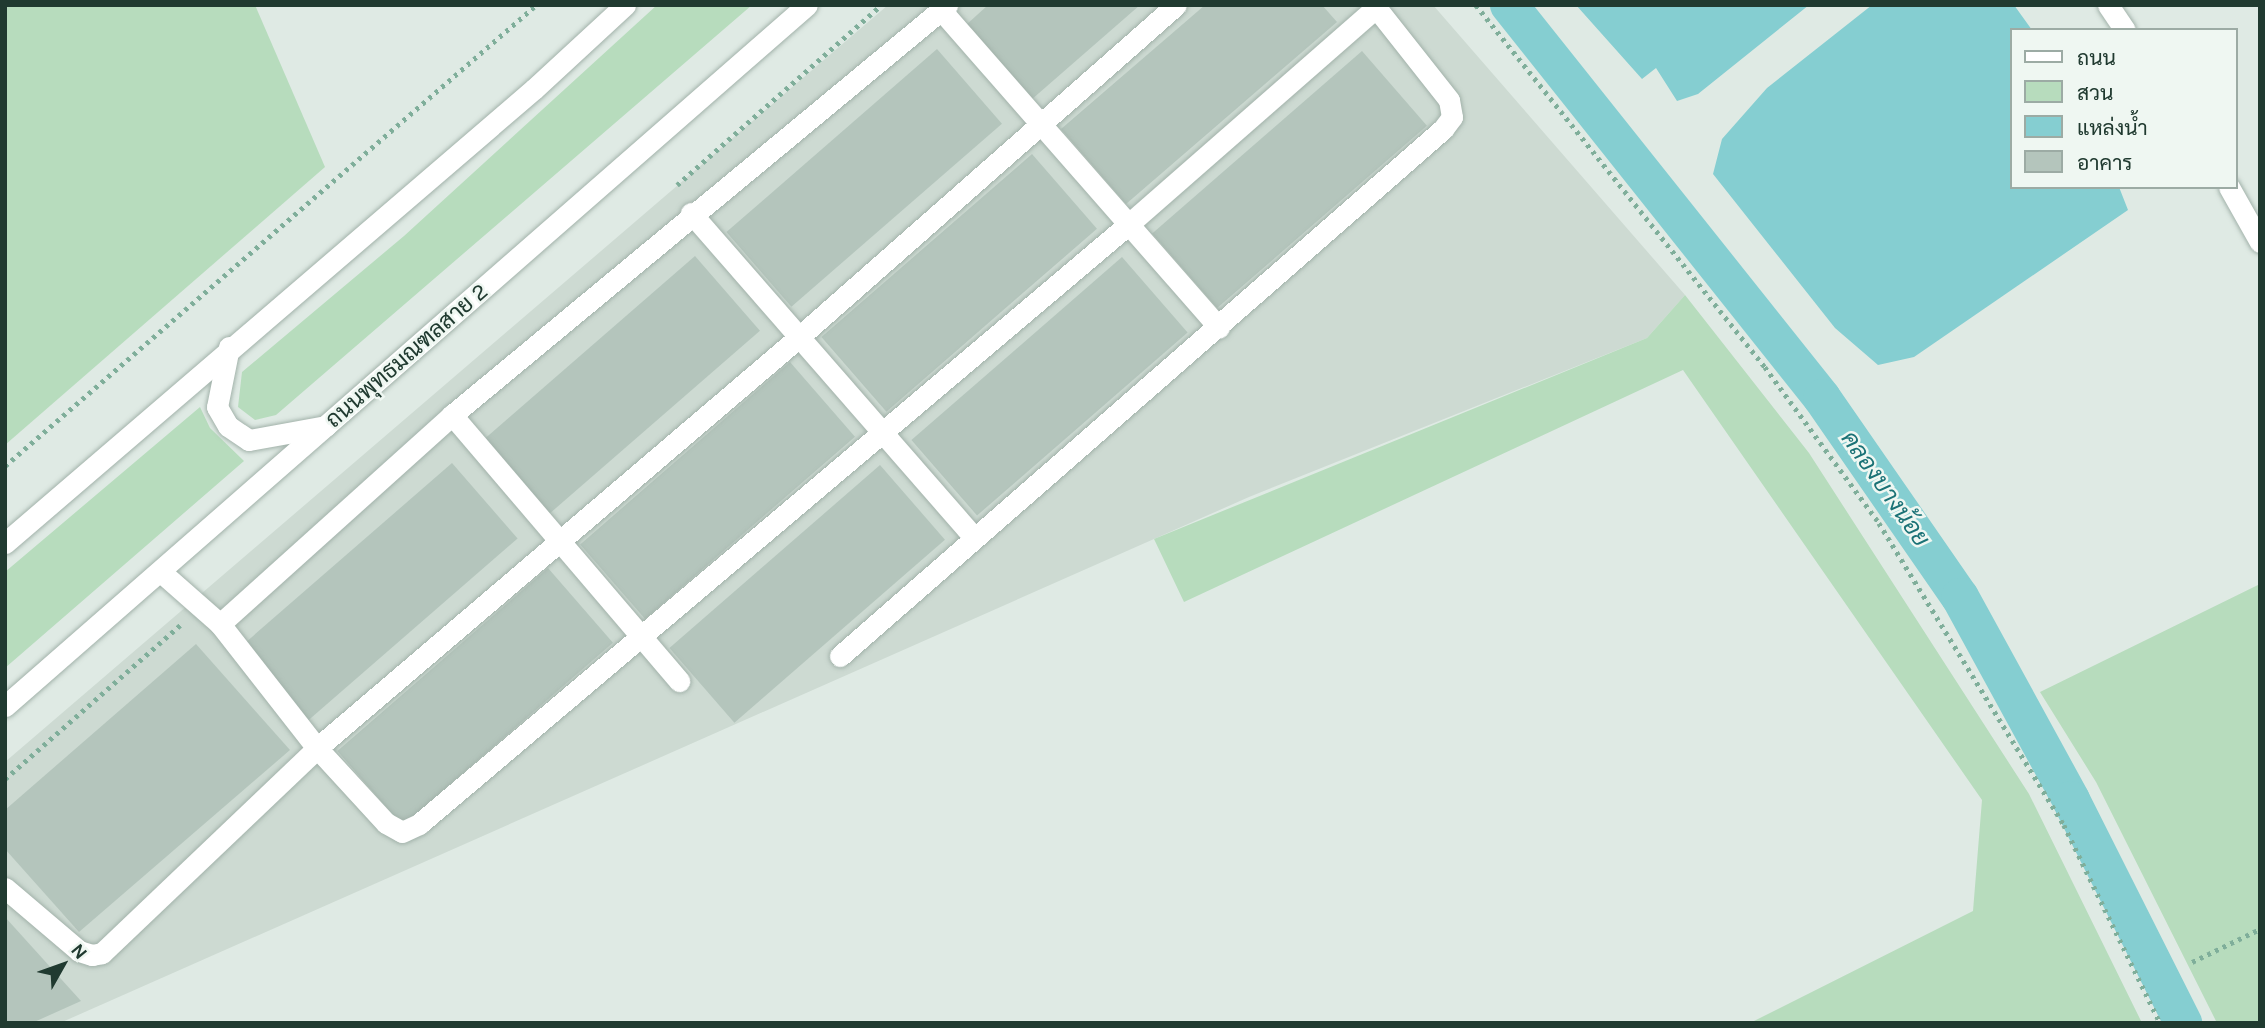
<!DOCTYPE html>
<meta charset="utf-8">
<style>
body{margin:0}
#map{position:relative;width:2265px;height:1028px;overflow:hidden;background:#dfeae4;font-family:Karla,Sarabun,sans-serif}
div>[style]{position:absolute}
.built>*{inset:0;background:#cddad2}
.green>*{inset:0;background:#b7dcbd}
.water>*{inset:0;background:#85ced1}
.canal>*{height:38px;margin:-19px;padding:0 19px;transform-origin:19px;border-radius:19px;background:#85ced1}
.building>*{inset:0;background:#b4c5bc;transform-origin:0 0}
.path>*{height:4.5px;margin-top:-2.25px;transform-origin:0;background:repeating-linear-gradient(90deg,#7fae9a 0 3.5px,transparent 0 8.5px)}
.roads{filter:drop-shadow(0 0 2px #a2b2aa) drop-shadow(0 0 2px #a2b2aa)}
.lane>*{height:21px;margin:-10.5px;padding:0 10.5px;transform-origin:10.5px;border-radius:10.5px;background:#fff}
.street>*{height:21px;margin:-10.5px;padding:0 10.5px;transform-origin:10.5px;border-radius:10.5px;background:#fff}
.secondary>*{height:21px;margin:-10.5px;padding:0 10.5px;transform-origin:10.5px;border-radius:10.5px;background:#fff}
span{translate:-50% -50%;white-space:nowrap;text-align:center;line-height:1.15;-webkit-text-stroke:5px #eff7f2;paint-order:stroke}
.street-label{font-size:23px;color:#203a30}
.water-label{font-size:24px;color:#1a7276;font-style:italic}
.frame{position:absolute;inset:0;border:7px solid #203a30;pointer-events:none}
.legend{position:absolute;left:2010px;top:28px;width:228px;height:161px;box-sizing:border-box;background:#eff7f2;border:2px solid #9caba4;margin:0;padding:9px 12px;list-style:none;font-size:21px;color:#203a30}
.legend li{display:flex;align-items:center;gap:14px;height:35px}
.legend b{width:35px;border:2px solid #9caba4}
.north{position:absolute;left:28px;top:930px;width:70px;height:70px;-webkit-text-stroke:5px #eff7f2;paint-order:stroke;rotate:50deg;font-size:19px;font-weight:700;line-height:28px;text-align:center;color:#203a30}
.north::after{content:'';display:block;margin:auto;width:24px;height:32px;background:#203a30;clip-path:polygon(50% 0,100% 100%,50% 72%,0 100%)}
</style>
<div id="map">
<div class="built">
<i style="clip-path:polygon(888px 5px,1433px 5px,1685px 295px,1647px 338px,1249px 497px,60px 1023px,5px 1023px,5px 762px)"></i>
</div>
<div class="green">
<i style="clip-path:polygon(5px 5px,255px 5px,325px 167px,5px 445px)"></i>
<i style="clip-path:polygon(657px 5px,752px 5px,276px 415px,255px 420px,238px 407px,242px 372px,404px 236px)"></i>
<i style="clip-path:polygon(1685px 295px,1809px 453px,2029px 794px,2142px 1023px,1750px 1023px,1973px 911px,1982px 800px,1683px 370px,1184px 602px,1154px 539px,1647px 338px)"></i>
<i style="clip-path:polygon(200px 407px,210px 428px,244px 461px,5px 668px,5px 572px)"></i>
<i style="clip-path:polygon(2260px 584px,2260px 1023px,2217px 1023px,2096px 782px,2040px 692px)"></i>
</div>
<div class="water">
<i style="clip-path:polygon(1576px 5px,1809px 5px,1698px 94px,1677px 101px,1656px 68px,1642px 79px)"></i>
<i style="clip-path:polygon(1872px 5px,2014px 5px,2032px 30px,2011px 30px,2011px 187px,2119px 187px,2128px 210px,1914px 357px,1878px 365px,1835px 328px,1713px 174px,1722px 139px,1767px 88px)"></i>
</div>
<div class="canal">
<i style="left:1509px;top:5px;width:502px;rotate:51.46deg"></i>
<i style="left:1822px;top:398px;width:242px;rotate:55.3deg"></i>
<i style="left:1960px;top:597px;width:231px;rotate:61.3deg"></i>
<i style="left:2071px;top:800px;width:250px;rotate:63.3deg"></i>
</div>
<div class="building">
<i style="clip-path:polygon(988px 5px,1140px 5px,1031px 100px,966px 25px)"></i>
<i style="clip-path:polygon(1205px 5px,1322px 5px,1337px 22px,1126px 204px,1061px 129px)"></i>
<i style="left:937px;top:49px;width:99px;height:279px;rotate:49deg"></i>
<i style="left:1362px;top:51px;width:99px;height:278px;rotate:49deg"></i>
<i style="left:1032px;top:154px;width:99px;height:279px;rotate:49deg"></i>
<i style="left:695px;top:256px;width:99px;height:279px;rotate:49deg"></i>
<i style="left:1122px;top:257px;width:100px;height:279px;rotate:49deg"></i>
<i style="left:790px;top:362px;width:99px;height:278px;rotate:49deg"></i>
<i style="left:452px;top:463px;width:100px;height:278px;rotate:49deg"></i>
<i style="left:880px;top:465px;width:99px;height:279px;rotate:49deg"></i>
<i style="left:548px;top:568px;width:99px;height:279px;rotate:49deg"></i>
<i style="clip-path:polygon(196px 644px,290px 750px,79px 932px,5px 849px,5px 810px)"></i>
<i style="clip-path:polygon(5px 917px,81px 1001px,32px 1023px,5px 1023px)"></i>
</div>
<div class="path">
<i style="left:1476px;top:5px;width:463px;rotate:51.4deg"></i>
<i style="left:1765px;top:367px;width:193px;rotate:53.8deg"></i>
<i style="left:1879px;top:523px;width:354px;rotate:58.5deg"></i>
<i style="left:2064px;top:825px;width:220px;rotate:64.1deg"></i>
<i style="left:677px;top:185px;width:272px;rotate:-41.4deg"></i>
<i style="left:5px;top:466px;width:703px;rotate:-40.96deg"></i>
<i style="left:5px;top:779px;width:233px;rotate:-41.3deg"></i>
<i style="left:2192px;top:962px;width:76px;rotate:-25.9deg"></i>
</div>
<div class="roads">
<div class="lane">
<i style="left:941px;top:10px;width:422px;rotate:48.8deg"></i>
<i style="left:691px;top:213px;width:429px;rotate:48.9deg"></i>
<i style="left:452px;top:415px;width:350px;rotate:49.5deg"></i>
<i style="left:161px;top:572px;width:79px;rotate:41.4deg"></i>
<i style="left:220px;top:624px;width:157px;rotate:52deg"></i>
<i style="left:317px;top:748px;width:102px;rotate:47.4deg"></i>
<i style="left:386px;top:823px;width:18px;rotate:29deg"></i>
<i style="left:402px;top:832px;width:19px;rotate:-25deg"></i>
<i style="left:419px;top:824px;width:931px;rotate:-40.21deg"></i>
<i style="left:1130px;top:223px;width:327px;rotate:-41.2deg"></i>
<i style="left:220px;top:624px;width:312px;rotate:-42deg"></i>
<i style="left:452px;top:415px;width:643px;rotate:-39.63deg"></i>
<i style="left:840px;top:656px;width:801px;rotate:-41.15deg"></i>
<i style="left:1443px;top:129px;width:15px;rotate:-53deg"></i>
<i style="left:1452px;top:117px;width:17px;rotate:-100deg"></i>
<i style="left:1449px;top:100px;width:121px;rotate:-128.3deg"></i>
<i style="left:5px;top:888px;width:97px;rotate:40.4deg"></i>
<i style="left:79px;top:951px;width:14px;rotate:17deg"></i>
<i style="left:92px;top:955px;width:10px;rotate:-11deg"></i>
<i style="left:102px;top:953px;width:297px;rotate:-43.6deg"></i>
<i style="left:317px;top:748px;width:633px;rotate:-40.45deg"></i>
<i style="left:799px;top:337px;width:502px;rotate:-41.37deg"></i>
</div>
<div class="street">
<i style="left:2108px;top:5px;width:30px;rotate:56deg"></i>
<i style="left:2229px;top:187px;width:63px;rotate:60.6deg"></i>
</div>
<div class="secondary">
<i style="left:229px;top:347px;width:61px;rotate:101.3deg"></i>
<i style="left:217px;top:407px;width:22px;rotate:60deg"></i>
<i style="left:228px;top:426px;width:25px;rotate:34deg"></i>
<i style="left:249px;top:440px;width:78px;rotate:-10.3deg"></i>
<i style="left:5px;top:543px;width:697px;rotate:-40.64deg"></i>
<i style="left:534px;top:89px;width:124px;rotate:-42.7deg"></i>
<i style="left:5px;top:706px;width:1065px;rotate:-41.16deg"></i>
</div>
</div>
<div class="street-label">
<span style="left:407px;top:356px;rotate:-41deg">ถนนพุทธมณฑลสาย 2</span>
</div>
<div class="water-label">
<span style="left:1885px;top:489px;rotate:55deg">คลองบางน้อย</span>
</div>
<div class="frame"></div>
<ul class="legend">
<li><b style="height:9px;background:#fff"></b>ถนน</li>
<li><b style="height:19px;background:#b7dcbd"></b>สวน</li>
<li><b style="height:19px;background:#85ced1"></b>แหล่งน้ำ</li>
<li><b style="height:19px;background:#b4c5bc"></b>อาคาร</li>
</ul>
<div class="north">N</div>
</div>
